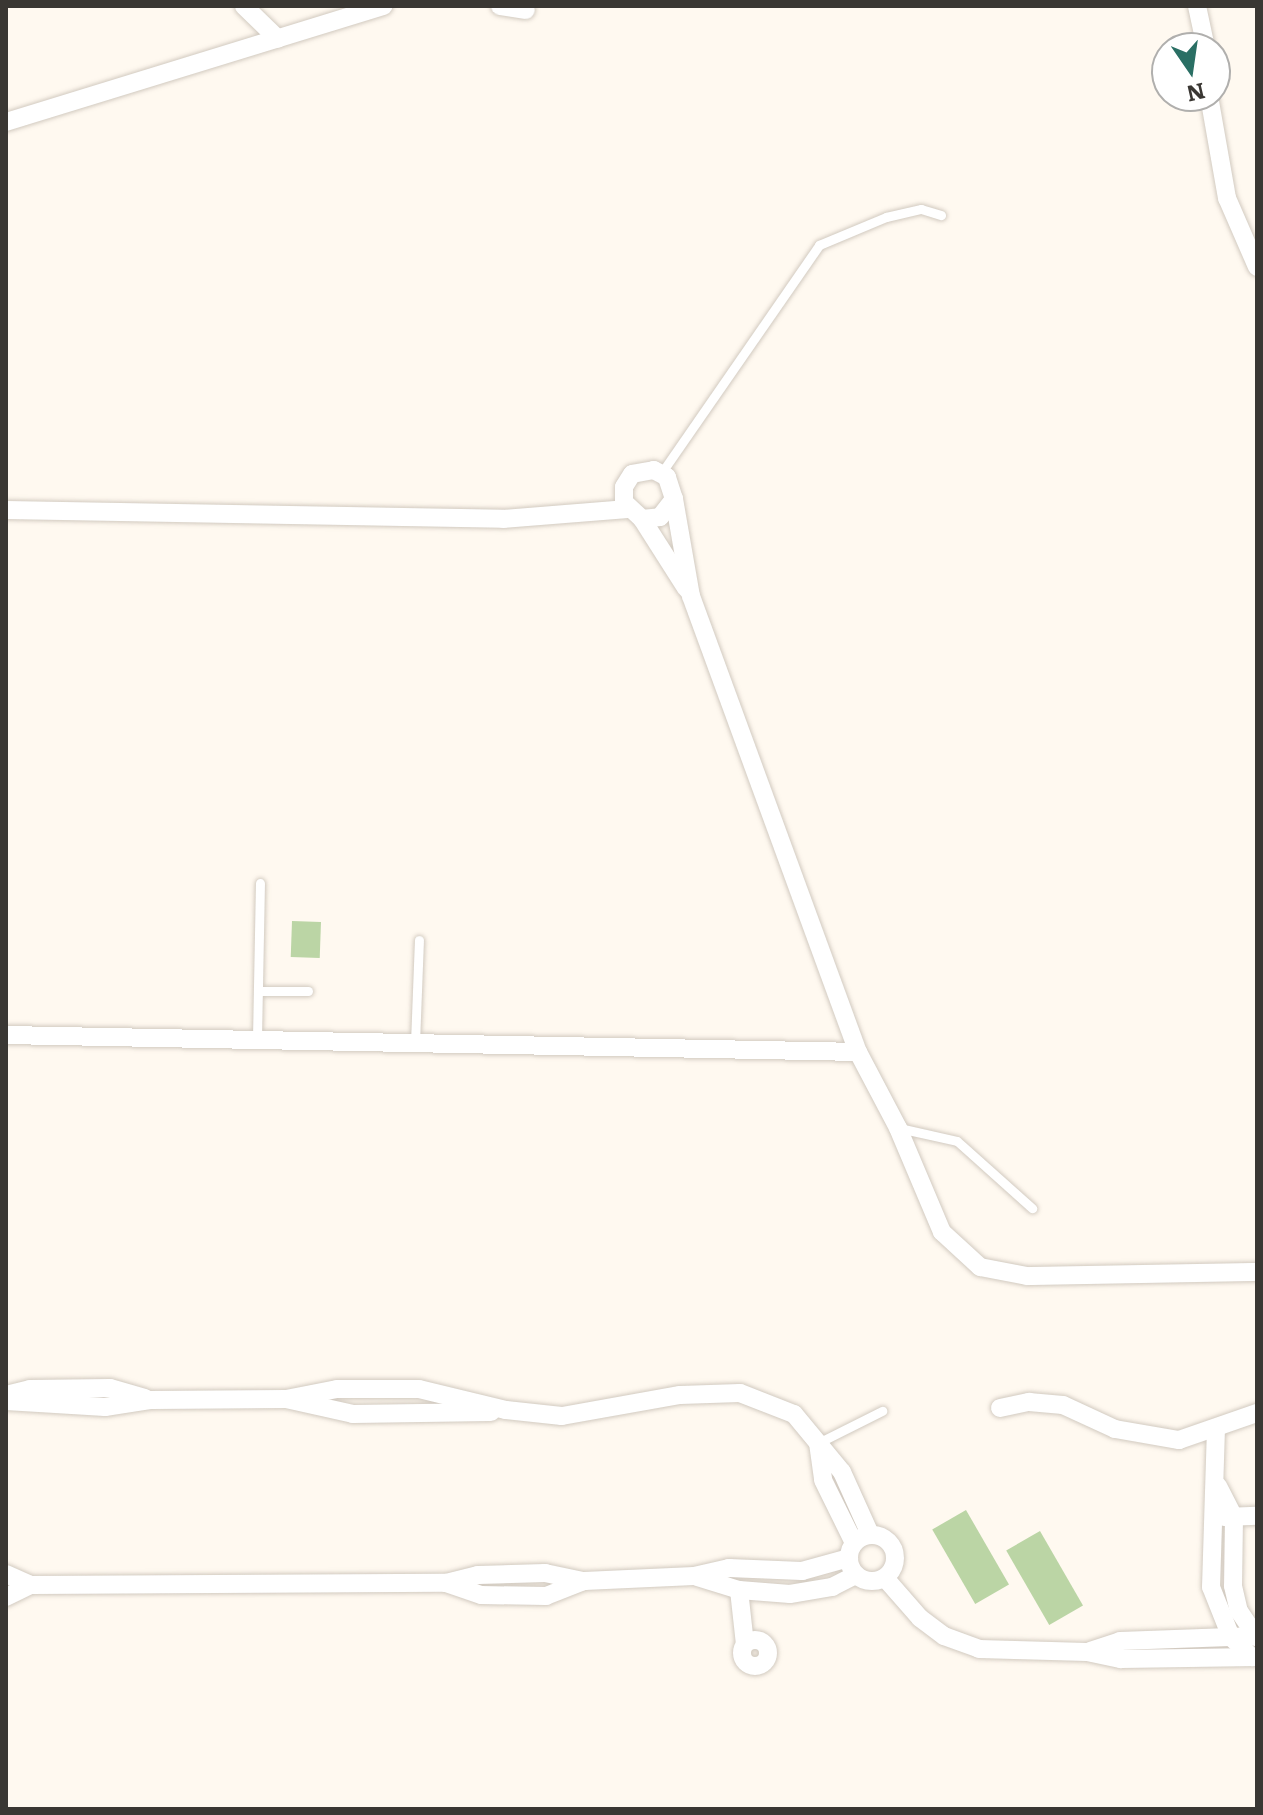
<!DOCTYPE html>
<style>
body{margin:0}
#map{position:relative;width:1263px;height:1815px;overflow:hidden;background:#fff9f0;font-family:Literata,serif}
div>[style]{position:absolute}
.green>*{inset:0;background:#bbd5a5;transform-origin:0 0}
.roads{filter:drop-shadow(0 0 2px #d2cac0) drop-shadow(0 0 2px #d2cac0)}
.service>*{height:9px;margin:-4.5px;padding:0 4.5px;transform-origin:4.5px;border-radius:4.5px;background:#fff}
.minor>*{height:18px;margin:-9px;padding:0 9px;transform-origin:9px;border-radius:9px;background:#fff}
.minor>.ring{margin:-9px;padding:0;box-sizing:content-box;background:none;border:18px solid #fff;border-radius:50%}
span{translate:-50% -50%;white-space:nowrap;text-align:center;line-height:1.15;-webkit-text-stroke:7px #fff;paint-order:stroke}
.frame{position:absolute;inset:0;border:8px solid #3a3733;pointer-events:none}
.north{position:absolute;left:1151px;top:32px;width:80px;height:80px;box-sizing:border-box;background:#fff;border:2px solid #b0afad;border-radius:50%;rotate:167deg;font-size:22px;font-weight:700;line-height:32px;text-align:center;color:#3a3733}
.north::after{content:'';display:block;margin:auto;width:28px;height:36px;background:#2a6f64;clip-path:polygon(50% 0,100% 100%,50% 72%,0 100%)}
</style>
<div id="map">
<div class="green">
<i style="left:292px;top:921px;width:29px;height:36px;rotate:2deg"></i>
<i style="left:966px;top:1510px;width:86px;height:39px;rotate:60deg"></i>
<i style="left:1040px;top:1531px;width:86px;height:39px;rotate:60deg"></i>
</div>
<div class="roads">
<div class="service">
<i style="left:662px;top:472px;width:276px;rotate:-55.3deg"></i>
<i style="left:819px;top:245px;width:73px;rotate:-22.7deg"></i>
<i style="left:886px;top:217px;width:36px;rotate:-13deg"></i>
<i style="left:921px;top:209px;width:21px;rotate:17deg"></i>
<i style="left:258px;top:991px;width:50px"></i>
<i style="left:257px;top:1038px;width:155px;rotate:-88.9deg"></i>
<i style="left:415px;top:1043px;width:103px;rotate:-87.8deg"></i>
<i style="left:899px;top:1128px;width:59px;rotate:12.6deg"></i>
<i style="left:957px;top:1141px;width:101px;rotate:41.8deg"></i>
<i style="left:818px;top:1443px;width:72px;rotate:-26.6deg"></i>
</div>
<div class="minor">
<i style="left:244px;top:6px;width:47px;rotate:44.1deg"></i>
<i style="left:500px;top:6px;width:26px;rotate:9deg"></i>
<i style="left:1197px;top:6px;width:43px;rotate:77.9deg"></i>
<i style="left:1209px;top:96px;width:104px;rotate:80deg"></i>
<i style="left:1227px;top:198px;width:75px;rotate:66.5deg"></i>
<i style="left:6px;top:122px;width:395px;rotate:-17.1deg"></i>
<i style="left:674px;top:499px;width:98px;rotate:80.1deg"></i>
<i style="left:691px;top:596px;width:486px;rotate:69.9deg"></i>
<i style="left:858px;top:1052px;width:86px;rotate:62.2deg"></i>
<i style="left:898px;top:1128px;width:113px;rotate:67.1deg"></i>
<i style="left:942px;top:1232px;width:52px;rotate:42.6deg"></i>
<i style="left:980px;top:1267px;width:48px;rotate:10.8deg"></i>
<i style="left:1027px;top:1276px;width:230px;rotate:-1deg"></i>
<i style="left:6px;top:510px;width:497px;rotate:1deg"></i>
<i style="left:503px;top:519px;width:125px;rotate:-4.6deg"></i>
<i style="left:642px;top:519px;width:18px;rotate:-6deg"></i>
<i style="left:660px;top:517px;width:23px;rotate:-52deg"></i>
<i style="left:674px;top:499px;width:23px;rotate:-108deg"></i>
<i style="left:667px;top:477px;width:15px;rotate:-152deg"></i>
<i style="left:654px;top:470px;width:22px;rotate:170deg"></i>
<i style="left:632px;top:474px;width:15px;rotate:122deg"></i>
<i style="left:624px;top:487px;width:15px;rotate:90deg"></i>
<i style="left:624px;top:502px;width:25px;rotate:43deg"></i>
<i style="left:642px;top:519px;width:82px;rotate:57.5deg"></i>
<i style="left:6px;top:1035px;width:852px;rotate:1.14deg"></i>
<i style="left:6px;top:1395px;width:25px;rotate:-14deg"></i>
<i style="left:30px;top:1389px;width:80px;rotate:-0.7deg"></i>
<i style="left:110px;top:1388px;width:36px;rotate:16deg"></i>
<i style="left:286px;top:1399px;width:69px;rotate:12.6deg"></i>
<i style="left:353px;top:1414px;width:138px;rotate:-0.8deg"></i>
<i style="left:6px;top:1401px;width:99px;rotate:3.5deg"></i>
<i style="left:105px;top:1407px;width:47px;rotate:-8.7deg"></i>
<i style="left:151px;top:1400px;width:135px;rotate:-0.4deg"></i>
<i style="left:286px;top:1399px;width:52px;rotate:-11.1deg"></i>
<i style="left:337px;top:1389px;width:82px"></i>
<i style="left:419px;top:1389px;width:89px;rotate:13.6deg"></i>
<i style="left:506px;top:1410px;width:56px;rotate:6.1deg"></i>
<i style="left:562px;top:1416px;width:120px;rotate:-10.1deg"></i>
<i style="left:680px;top:1395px;width:60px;rotate:-1.9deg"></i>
<i style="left:740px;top:1393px;width:58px;rotate:21.3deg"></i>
<i style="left:794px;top:1414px;width:75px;rotate:50.4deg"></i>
<i style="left:842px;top:1472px;width:68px;rotate:65.7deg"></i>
<i style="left:1000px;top:1408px;width:30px;rotate:-12deg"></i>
<i style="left:1029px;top:1402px;width:34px;rotate:5deg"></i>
<i style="left:1063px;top:1405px;width:57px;rotate:24.8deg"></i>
<i style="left:1115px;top:1429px;width:65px;rotate:9.8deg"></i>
<i style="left:1179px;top:1440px;width:83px;rotate:-19.1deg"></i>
<i style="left:1216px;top:1428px;width:159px;rotate:91.8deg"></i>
<i style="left:1211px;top:1587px;width:54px;rotate:68.2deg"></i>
<i style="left:1231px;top:1637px;width:29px;rotate:44deg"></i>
<i style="left:818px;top:1443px;width:37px;rotate:82deg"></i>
<i style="left:823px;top:1480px;width:70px;rotate:63.8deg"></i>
<i style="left:1218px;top:1486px;width:35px;rotate:63deg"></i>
<i style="left:1234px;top:1517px;width:69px;rotate:90.8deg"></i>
<i style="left:1233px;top:1586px;width:26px;rotate:77deg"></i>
<i style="left:1239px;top:1611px;width:32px;rotate:56deg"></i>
<i style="left:1224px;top:1517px;width:33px;rotate:-2deg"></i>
<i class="ring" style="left:849px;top:1535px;width:28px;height:28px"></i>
<i style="left:6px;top:1574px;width:27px;rotate:24deg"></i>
<i style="left:31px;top:1585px;width:415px;rotate:-0.3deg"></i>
<i style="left:446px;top:1583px;width:33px;rotate:-14deg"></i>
<i style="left:478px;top:1575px;width:67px;rotate:-1.7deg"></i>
<i style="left:545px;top:1573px;width:40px;rotate:12deg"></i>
<i style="left:584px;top:1581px;width:110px;rotate:-2.6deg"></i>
<i style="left:694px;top:1576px;width:36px;rotate:-13deg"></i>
<i style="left:729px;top:1568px;width:73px;rotate:2.4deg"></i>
<i style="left:802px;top:1571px;width:49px;rotate:-15.5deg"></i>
<i style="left:697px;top:1577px;width:44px;rotate:17.2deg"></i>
<i style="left:739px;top:1590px;width:51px;rotate:4.5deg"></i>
<i style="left:790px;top:1594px;width:43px;rotate:-9.5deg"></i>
<i style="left:832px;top:1587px;width:27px;rotate:-27deg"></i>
<i style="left:885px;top:1578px;width:53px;rotate:48.8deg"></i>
<i style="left:920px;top:1618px;width:30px;rotate:37deg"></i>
<i style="left:944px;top:1636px;width:37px;rotate:20deg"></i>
<i style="left:979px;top:1649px;width:108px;rotate:1.6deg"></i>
<i style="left:1087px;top:1652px;width:35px;rotate:12deg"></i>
<i style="left:1121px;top:1659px;width:136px;rotate:-0.8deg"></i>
<i style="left:446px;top:1583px;width:37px;rotate:19deg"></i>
<i style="left:481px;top:1595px;width:65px;rotate:0.9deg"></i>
<i style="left:546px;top:1596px;width:41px;rotate:-21.5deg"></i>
<i style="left:739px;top:1590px;width:54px;rotate:83.7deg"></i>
<i style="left:6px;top:1597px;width:28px;rotate:-26deg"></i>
<i class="ring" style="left:742px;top:1640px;width:8px;height:8px"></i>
<i style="left:1090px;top:1651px;width:32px;rotate:-18deg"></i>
<i style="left:1120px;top:1641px;width:137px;rotate:-2.1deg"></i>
</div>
</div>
<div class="frame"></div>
<div class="north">N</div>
</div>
